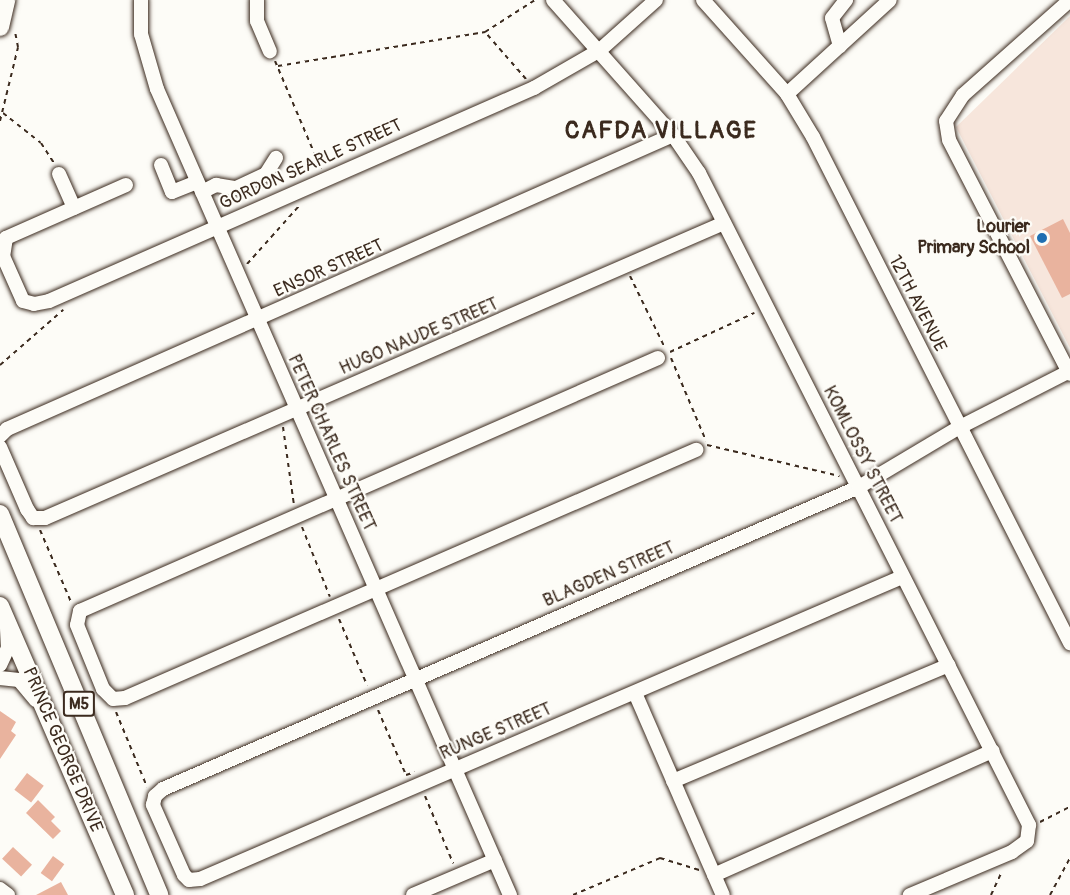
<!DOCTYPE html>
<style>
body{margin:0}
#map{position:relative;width:1070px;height:895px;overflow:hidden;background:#fdfcf7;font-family:Pangolin,sans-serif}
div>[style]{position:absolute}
.built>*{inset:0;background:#f7e6dc}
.building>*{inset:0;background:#e9b39e;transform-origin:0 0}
.path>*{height:2px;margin-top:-1px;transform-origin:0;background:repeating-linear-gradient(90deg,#3b2a1e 0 4.5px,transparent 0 9px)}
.roads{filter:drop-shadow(0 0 2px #3b2a1e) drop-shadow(0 0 2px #3b2a1e)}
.minor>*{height:14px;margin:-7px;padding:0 7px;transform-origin:7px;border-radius:7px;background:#fdfcf7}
.major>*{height:18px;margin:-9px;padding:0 9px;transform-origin:9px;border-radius:9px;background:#fdfcf7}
.dots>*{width:16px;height:16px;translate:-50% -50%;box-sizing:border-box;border:3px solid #fdfcf7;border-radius:50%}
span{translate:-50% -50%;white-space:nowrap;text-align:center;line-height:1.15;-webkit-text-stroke:4.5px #fdfcf7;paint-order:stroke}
.shield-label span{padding:2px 4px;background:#fdfcf7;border:2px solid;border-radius:4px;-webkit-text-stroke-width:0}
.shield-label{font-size:16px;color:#3b2a1e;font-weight:700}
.street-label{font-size:18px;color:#3b2a1e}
.poi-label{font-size:18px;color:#3b2a1e;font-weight:700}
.right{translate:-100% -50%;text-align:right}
.district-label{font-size:24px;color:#3b2a1e;font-weight:700;letter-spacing:1.5px}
</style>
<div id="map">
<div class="built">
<i style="clip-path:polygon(1070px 16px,1070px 348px,956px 127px)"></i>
</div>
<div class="building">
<i style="clip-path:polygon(1063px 219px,1070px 233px,1070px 294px,1062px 298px,1030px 236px)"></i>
<i style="clip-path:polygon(0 711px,16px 722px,11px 731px,16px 735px,0 759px)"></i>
<i style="left:27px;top:773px;width:21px;height:21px;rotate:37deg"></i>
<i style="clip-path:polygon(38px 800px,55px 817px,51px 821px,61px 831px,53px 839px,26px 813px)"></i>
<i style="left:13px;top:847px;width:26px;height:16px;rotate:43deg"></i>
<i style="left:53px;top:856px;width:14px;height:21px;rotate:36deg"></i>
<i style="clip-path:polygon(61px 882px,68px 895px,36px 895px)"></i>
</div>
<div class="path">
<i style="left:275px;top:61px;width:117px;rotate:66.9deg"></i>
<i style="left:278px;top:66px;width:210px;rotate:-9.3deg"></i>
<i style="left:526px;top:79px;width:62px;rotate:-131.1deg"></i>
<i style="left:485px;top:32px;width:59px;rotate:-32.6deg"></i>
<i style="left:3px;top:113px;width:48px;rotate:38.3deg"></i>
<i style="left:41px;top:143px;width:24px;rotate:57deg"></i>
<i style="left:0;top:121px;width:76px;rotate:-76.3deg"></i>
<i style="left:18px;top:47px;width:16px;rotate:-101deg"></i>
<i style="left:247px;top:264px;width:78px;rotate:-48.1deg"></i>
<i style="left:630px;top:276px;width:78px;rotate:64.1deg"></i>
<i style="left:670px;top:352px;width:93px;rotate:-24.9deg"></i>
<i style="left:671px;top:358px;width:90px;rotate:67.1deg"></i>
<i style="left:0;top:365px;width:84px;rotate:-41.1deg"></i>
<i style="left:283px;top:427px;width:79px;rotate:82deg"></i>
<i style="left:707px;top:445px;width:136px;rotate:13.2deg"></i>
<i style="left:302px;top:527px;width:75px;rotate:68.2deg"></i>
<i style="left:40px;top:530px;width:78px;rotate:66.7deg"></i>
<i style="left:339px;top:619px;width:72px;rotate:67deg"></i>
<i style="left:378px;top:710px;width:71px;rotate:66.7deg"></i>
<i style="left:406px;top:775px;width:9px;rotate:-18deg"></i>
<i style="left:116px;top:712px;width:81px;rotate:67.5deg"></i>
<i style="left:425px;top:796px;width:73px;rotate:67.3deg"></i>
<i style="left:1040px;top:822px;width:34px;rotate:-27deg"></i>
<i style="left:573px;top:895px;width:95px;rotate:-23deg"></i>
<i style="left:660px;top:858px;width:41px;rotate:17.1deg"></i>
<i style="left:991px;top:895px;width:26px;rotate:-65deg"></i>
<i style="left:1050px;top:895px;width:42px;rotate:-61.6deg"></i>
</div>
<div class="roads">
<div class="minor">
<i style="left:141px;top:0;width:34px;rotate:90deg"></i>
<i style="left:141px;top:34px;width:57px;rotate:73.8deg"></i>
<i style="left:157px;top:89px;width:880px;rotate:66.35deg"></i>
<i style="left:257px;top:0;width:21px;rotate:90deg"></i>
<i style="left:257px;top:21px;width:33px;rotate:67deg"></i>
<i style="left:553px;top:0;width:181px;rotate:48.4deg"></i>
<i style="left:673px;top:135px;width:46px;rotate:55.6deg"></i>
<i style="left:699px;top:173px;width:731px;rotate:63.15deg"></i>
<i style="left:1029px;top:825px;width:16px;rotate:97deg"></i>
<i style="left:1027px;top:841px;width:19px;rotate:144deg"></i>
<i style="left:1012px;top:852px;width:111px;rotate:157.1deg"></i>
<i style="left:703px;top:0;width:126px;rotate:48.2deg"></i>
<i style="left:787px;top:94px;width:50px;rotate:58.8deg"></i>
<i style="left:813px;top:137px;width:568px;rotate:63.07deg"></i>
<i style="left:1070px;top:0;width:143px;rotate:138.4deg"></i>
<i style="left:963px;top:95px;width:31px;rotate:123deg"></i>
<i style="left:946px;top:121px;width:19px;rotate:81deg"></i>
<i style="left:949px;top:140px;width:263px;rotate:62.7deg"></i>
<i style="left:840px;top:46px;width:29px;rotate:-106deg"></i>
<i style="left:832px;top:18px;width:23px;rotate:-52deg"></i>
<i style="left:787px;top:94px;width:139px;rotate:-42.4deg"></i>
<i style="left:161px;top:165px;width:29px;rotate:68deg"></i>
<i style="left:172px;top:192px;width:27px;rotate:-22deg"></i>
<i style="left:59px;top:174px;width:37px;rotate:66deg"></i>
<i style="left:126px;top:185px;width:131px;rotate:156.2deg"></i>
<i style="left:6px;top:238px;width:18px;rotate:99deg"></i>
<i style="left:3px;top:256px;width:49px;rotate:66deg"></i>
<i style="left:23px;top:301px;width:11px;rotate:15deg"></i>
<i style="left:34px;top:304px;width:15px;rotate:-11deg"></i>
<i style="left:49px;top:301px;width:530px;rotate:-23.71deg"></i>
<i style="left:534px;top:88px;width:76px;rotate:-29.9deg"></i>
<i style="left:600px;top:50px;width:75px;rotate:-41.8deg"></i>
<i style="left:202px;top:192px;width:16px;rotate:-27deg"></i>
<i style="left:216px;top:185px;width:20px;rotate:9deg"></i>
<i style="left:236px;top:188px;width:33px;rotate:-25deg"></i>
<i style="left:266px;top:174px;width:19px;rotate:-58deg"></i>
<i style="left:658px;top:358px;width:631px;rotate:156.36deg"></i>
<i style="left:80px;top:611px;width:14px;rotate:102deg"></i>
<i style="left:77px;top:625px;width:69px;rotate:67.9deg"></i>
<i style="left:103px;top:689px;width:14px;rotate:45deg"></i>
<i style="left:113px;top:699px;width:12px;rotate:-5deg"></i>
<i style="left:125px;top:698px;width:623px;rotate:-23.48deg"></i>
<i style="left:0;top:436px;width:10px;rotate:-45deg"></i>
<i style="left:7px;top:429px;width:728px;rotate:-23.82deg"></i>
<i style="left:0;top:447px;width:68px;rotate:66.5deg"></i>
<i style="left:27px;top:509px;width:11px;rotate:56deg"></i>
<i style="left:33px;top:518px;width:12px"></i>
<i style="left:45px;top:518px;width:740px;rotate:-23.48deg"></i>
<i style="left:902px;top:577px;width:764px;rotate:156.72deg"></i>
<i style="left:200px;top:879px;width:11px;rotate:175deg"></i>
<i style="left:189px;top:880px;width:7px;rotate:-135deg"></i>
<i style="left:184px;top:875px;width:77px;rotate:-113.9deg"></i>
<i style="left:153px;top:805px;width:9px;rotate:-77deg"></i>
<i style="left:155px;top:796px;width:11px;rotate:-41deg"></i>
<i style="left:163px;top:789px;width:759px;rotate:-23.46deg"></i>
<i style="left:859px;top:487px;width:115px;rotate:-30.8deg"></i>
<i style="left:958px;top:428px;width:126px;rotate:-27deg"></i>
<i style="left:0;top:665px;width:19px;rotate:-65deg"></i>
<i style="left:8px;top:648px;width:18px;rotate:-93deg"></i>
<i style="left:0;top:678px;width:19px;rotate:6deg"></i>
<i style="left:19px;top:680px;width:26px;rotate:50deg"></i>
<i style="left:635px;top:693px;width:220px;rotate:66.5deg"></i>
<i style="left:673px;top:781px;width:299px;rotate:-22.8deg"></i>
<i style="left:714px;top:875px;width:305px;rotate:-24deg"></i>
<i style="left:0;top:889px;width:10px;rotate:37deg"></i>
<i style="left:413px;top:895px;width:89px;rotate:-23.1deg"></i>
</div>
<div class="major">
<i style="left:0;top:27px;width:28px;rotate:-77deg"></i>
<i style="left:0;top:514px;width:413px;rotate:67.3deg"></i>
<i style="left:0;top:606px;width:315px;rotate:66.6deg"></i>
</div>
</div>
<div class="dots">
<i style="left:1042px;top:238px;background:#1f6fb2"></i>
</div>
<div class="shield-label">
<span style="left:79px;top:704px">M5</span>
</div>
<div class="street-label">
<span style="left:311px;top:165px;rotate:-24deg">GORDON SEARLE STREET</span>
<span style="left:329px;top:269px;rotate:-24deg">ENSOR STREET</span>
<span style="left:917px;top:304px;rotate:63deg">12TH AVENUE</span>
<span style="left:419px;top:337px;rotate:-23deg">HUGO NAUDE STREET</span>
<span style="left:331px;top:443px;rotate:66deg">PETER CHARLES STREET</span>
<span style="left:862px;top:455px;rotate:63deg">KOMLOSSY STREET</span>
<span style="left:609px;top:575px;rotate:-23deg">BLAGDEN STREET</span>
<span style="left:496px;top:732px;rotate:-23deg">RUNGE STREET</span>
<span style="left:62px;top:750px;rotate:67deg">PRINCE GEORGE DRIVE</span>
</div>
<div class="poi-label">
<span class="right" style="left:1030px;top:238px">Lourier<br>Primary School</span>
</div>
<div class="district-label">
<span style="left:661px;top:131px">CAFDA VILLAGE</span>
</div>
</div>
